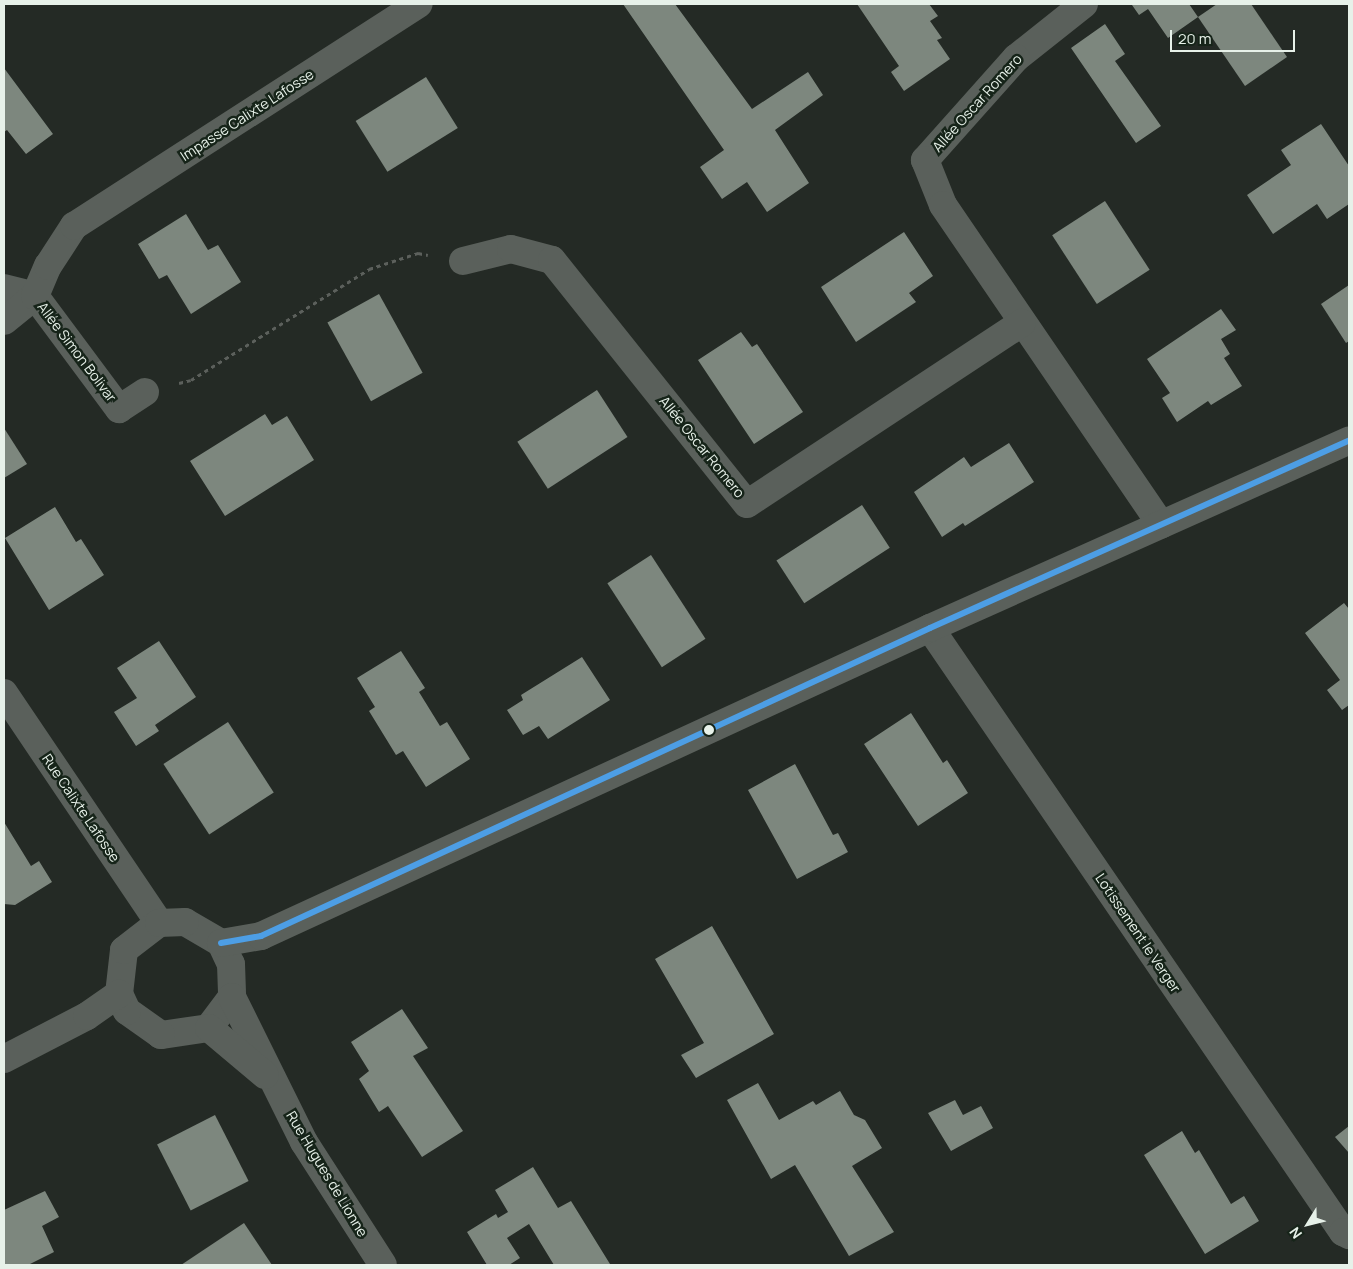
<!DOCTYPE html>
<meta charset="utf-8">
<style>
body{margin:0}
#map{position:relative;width:1353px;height:1269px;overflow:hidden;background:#242a25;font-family:Manrope,sans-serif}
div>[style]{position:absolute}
.building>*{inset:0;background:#7d877e;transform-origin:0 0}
.path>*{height:3px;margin-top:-1.5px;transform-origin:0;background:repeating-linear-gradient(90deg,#5c605c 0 4px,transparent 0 8px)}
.minor>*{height:28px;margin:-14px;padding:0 14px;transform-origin:14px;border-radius:14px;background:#5a605b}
.bus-1>*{height:6px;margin:-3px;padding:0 3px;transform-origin:3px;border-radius:3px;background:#4d9ee5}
.dots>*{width:14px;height:14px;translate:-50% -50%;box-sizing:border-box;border:2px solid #162419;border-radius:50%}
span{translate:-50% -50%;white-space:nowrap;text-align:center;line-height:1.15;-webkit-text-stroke:5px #162419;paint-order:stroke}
.street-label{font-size:14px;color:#e7f1e9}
.frame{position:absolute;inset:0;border:5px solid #e7f1e9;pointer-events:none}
.north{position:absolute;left:1283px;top:1199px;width:50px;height:50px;-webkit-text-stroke:4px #162419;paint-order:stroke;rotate:234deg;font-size:14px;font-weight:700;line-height:20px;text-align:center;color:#e7f1e9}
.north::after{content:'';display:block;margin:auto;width:18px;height:22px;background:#e7f1e9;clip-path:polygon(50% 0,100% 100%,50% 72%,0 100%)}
.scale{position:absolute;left:1170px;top:30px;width:125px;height:22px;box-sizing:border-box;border:2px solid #e7f1e9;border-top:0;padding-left:6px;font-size:15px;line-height:18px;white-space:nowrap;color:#e7f1e9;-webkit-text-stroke:4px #162419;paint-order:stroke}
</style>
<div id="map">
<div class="building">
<i style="clip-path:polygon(623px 4px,675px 4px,752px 109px,808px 72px,823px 95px,775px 130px,809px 183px,767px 212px,747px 182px,722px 199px,700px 167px,724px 150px)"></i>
<i style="clip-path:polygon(857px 4px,929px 4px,938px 16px,930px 21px,942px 38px,937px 40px,950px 59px,904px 91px,891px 72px,899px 66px)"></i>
<i style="clip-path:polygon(1134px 4px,1189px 4px,1198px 17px,1168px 38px,1148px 9px,1139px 15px,1132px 5px)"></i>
<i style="clip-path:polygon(1217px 4px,1251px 4px,1287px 57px,1245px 86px,1198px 17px)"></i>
<i style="clip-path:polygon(1105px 24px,1125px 54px,1115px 61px,1161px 126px,1136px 143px,1071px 48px)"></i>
<i style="clip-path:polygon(4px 68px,53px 134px,26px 154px,7px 130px,4px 132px)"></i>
<i style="left:426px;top:77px;width:60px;height:83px;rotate:58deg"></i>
<i style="clip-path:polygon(1321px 124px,1349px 166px,1349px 204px,1327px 219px,1317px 204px,1273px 234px,1247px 195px,1291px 165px,1281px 150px)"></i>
<i style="left:1105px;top:201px;width:82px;height:63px;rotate:57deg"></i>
<i style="clip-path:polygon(186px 214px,208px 250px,218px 245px,241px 282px,191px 314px,167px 275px,159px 279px,138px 244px)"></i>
<i style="clip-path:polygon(904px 232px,933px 276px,909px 293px,916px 302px,856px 342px,821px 287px)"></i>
<i style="clip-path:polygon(1349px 285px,1349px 341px,1346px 343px,1321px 304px)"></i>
<i style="left:379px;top:294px;width:90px;height:59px;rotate:61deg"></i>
<i style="clip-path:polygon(1221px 309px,1236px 330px,1221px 339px,1230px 354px,1224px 358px,1242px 386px,1211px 405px,1208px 401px,1177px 422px,1162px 398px,1170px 393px,1147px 359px)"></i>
<i style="clip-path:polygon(741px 332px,752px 347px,757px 344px,803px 412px,754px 444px,698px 360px)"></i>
<i style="left:597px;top:390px;width:56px;height:95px;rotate:57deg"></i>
<i style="clip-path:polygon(265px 414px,272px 425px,287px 416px,314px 460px,225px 516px,190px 461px)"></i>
<i style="clip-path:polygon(4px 428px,27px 464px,4px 478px)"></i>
<i style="clip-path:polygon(1009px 443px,1034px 482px,965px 526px,963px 523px,942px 537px,914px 492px,964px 457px,971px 467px)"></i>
<i style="left:862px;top:505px;width:51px;height:102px;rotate:57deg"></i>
<i style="clip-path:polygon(55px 507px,76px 542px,81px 539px,104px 575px,49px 610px,5px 538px)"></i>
<i style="left:651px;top:555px;width:100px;height:52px;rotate:57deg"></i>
<i style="clip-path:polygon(1344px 603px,1349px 609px,1349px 705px,1342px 710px,1327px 690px,1340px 680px,1305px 633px)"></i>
<i style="clip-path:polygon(159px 641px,196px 697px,155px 725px,159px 731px,136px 746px,114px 712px,137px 698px,117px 668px)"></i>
<i style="clip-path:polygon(401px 651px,425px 688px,419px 692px,440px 726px,447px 722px,470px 759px,426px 787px,403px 751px,396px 755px,369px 711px,375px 707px,357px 678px)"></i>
<i style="clip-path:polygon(582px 657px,610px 700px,548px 739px,539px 726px,523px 735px,507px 710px,523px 700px,521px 695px)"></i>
<i style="clip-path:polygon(911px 713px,943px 763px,947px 760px,968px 793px,918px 826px,864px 744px)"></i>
<i style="left:228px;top:722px;width:84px;height:77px;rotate:57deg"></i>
<i style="clip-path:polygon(795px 764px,833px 835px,838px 833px,848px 852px,797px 879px,748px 790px)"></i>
<i style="clip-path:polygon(4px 822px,31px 866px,39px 861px,52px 882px,15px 905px,4px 904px)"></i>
<i style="clip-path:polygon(712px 926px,774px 1034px,696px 1078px,681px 1055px,704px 1043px,655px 959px)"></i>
<i style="clip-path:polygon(402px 1009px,428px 1048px,413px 1056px,463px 1131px,422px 1157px,388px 1106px,379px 1112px,359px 1079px,369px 1071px,351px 1042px)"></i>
<i style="clip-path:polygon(758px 1083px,779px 1120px,813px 1101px,816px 1105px,840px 1091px,854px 1115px,865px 1120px,882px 1148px,852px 1166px,894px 1232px,849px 1256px,795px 1165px,771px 1179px,727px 1100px)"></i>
<i style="clip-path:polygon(955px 1100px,963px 1115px,981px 1106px,993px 1128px,951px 1151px,928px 1113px)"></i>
<i style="left:215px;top:1115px;width:74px;height:65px;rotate:63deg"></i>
<i style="clip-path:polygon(1349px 1126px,1349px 1153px,1335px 1137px)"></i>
<i style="clip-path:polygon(1182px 1131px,1195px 1153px,1199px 1150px,1231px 1204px,1244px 1196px,1259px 1221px,1205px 1254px,1144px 1155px)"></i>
<i style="clip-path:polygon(533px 1167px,558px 1208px,571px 1201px,610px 1264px,554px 1265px,529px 1224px,507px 1238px,520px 1258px,509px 1265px,487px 1265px,467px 1232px,496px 1214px,498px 1218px,508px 1212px,495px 1190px)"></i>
<i style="clip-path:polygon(45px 1191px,59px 1217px,42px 1226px,54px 1252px,28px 1265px,4px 1265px,4px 1210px)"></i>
<i style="clip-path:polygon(244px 1223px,272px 1265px,181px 1265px)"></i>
</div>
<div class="path">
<i style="left:179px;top:383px;width:12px;rotate:-14deg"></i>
<i style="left:191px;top:380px;width:210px;rotate:-31.9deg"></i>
<i style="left:369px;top:269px;width:52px;rotate:-18.1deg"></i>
<i style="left:418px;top:253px;width:10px;rotate:11deg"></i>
</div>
<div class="minor">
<i style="left:1084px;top:4px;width:87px;rotate:141.5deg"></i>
<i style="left:1016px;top:58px;width:137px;rotate:131.7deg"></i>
<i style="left:925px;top:160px;width:48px;rotate:68.2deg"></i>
<i style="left:943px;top:205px;width:387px;rotate:55.7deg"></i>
<i style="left:463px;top:261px;width:49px;rotate:-14deg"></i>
<i style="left:511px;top:249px;width:42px;rotate:15deg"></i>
<i style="left:552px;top:260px;width:312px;rotate:51.4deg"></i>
<i style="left:747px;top:504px;width:329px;rotate:-33.4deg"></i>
<i style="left:4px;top:288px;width:32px;rotate:14deg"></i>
<i style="left:35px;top:296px;width:141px;rotate:53.4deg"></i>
<i style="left:119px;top:409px;width:31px;rotate:-33deg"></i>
<i style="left:4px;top:321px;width:40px;rotate:-39deg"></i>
<i style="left:35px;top:296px;width:33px;rotate:-67deg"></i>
<i style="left:48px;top:266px;width:48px;rotate:-57deg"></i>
<i style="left:74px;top:226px;width:410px;rotate:-32.8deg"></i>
<i style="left:930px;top:628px;width:732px;rotate:55.64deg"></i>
<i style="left:1343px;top:1232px;width:7px;rotate:27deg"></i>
<i style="left:4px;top:693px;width:277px;rotate:56deg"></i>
<i style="left:185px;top:922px;width:42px;rotate:30.3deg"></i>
<i style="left:221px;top:943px;width:23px;rotate:65deg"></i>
<i style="left:231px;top:964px;width:33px;rotate:88deg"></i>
<i style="left:232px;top:997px;width:39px;rotate:127deg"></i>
<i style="left:209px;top:1028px;width:49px;rotate:171.7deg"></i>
<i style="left:161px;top:1035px;width:42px;rotate:-144.8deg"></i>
<i style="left:127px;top:1011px;width:19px;rotate:-115deg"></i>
<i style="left:119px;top:994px;width:44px;rotate:-83.5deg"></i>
<i style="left:124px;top:950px;width:44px;rotate:-37.6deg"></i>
<i style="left:159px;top:923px;width:26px;rotate:-2deg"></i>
<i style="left:221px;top:943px;width:41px;rotate:-9.9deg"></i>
<i style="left:261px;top:936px;width:736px;rotate:-24.72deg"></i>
<i style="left:930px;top:628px;width:459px;rotate:-24.1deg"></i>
<i style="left:232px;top:997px;width:162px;rotate:63.6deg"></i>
<i style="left:304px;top:1142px;width:146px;rotate:57.3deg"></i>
<i style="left:209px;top:1028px;width:73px;rotate:40deg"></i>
<i style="left:4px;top:1059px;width:93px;rotate:-27.4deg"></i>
<i style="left:87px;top:1016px;width:39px;rotate:-35deg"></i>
</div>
<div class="bus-1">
<i style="left:221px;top:943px;width:41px;rotate:-9.9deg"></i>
<i style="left:261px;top:936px;width:736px;rotate:-24.72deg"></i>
<i style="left:930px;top:628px;width:459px;rotate:-24.1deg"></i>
</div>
<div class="dots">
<i style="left:709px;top:730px;background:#e7f1e9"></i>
</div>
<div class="street-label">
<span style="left:977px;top:103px;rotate:-48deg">Allée Oscar Romero</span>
<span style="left:247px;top:115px;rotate:-33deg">Impasse Calixte Lafosse</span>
<span style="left:77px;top:352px;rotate:53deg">Allée Simon Bolivar</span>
<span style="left:702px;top:447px;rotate:51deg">Allée Oscar Romero</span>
<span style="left:81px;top:808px;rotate:56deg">Rue Calixte Lafosse</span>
<span style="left:1138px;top:933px;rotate:56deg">Lotissement le Verger</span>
<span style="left:327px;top:1174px;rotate:59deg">Rue Hugues de Lionne</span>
</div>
<div class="frame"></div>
<div class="north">N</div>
<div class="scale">20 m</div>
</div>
